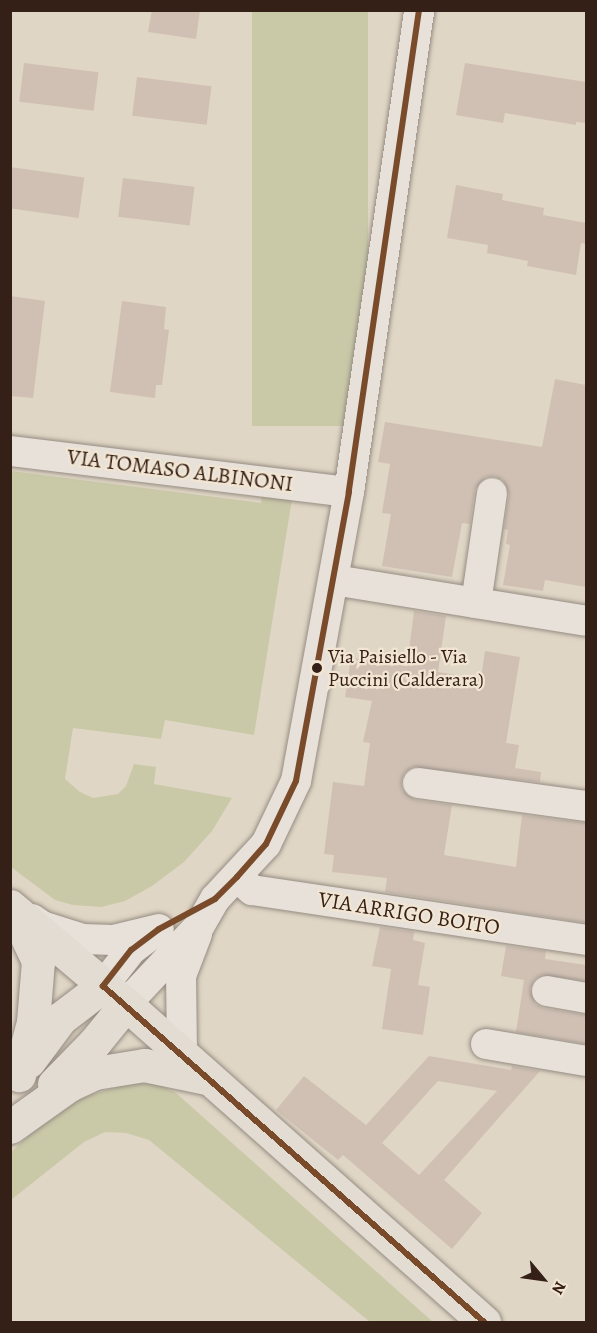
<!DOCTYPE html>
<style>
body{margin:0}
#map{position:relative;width:597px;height:1333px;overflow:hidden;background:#e0d6c5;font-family:Alegreya,serif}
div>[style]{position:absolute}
.green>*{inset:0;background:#c9c9a8;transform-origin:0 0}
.building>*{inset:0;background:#d0c0b4;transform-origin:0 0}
.roads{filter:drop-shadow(0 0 2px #958c82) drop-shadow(0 0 2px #958c82)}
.minor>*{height:30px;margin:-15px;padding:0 15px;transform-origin:15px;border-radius:15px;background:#e7e1d9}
.major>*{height:33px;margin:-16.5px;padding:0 16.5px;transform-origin:16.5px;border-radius:16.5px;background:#e2dcd3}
.bus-1>*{height:6px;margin:-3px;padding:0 3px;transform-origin:3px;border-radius:3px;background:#7a4b2a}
.dots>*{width:16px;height:16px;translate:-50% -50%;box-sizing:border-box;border:3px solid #f2e6d2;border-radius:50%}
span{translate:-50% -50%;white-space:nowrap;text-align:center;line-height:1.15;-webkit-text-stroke:4.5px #f2e6d2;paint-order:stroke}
.bus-label{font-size:20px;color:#352018}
.left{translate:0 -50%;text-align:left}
.street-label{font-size:22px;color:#352018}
.frame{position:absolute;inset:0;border:12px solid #352018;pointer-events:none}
.north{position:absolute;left:513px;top:1249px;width:60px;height:60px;-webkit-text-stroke:4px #f2e6d2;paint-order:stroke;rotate:119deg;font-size:16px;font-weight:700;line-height:24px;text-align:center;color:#352018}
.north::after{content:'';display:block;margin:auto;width:21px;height:27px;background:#352018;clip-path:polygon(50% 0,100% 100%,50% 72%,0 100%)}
</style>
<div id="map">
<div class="green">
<i style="left:252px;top:10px;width:116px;height:416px"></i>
<i style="clip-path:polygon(11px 471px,261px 503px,262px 494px,292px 499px,254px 735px,165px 720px,161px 739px,73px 728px,65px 779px,80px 792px,93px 798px,118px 794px,126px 786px,134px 764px,156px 767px,154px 784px,232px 798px,212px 831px,184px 862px,152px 886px,125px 901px,101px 907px,73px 905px,55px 900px,11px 867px)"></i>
<i style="clip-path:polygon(131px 1083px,158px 1084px,176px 1093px,433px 1322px,370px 1322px,149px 1140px,126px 1133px,105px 1132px,84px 1142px,11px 1200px,11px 1152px,46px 1120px,84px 1097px)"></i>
</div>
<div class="building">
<i style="clip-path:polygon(152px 10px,200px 10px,196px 39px,148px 32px)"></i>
<i style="left:24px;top:63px;width:75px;height:39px;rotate:7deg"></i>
<i style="clip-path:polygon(465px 63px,586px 82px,586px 123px,576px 122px,576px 125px,505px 113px,503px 123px,456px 115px)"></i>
<i style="left:137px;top:77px;width:75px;height:39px;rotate:7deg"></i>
<i style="left:10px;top:167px;width:75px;height:41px;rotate:8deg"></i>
<i style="left:123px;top:178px;width:72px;height:39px;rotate:7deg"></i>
<i style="clip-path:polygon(456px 185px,503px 194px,502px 200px,544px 208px,543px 215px,586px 223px,586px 244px,581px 243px,576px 275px,527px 266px,528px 261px,487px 253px,488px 245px,447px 238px)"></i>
<i style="clip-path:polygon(10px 296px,45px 301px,33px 398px,10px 396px)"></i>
<i style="clip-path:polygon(122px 301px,166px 307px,164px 329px,169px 330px,162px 385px,156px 385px,155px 398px,110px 392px)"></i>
<i style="clip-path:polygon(555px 379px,586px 385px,586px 587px,545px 580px,543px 591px,503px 585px,510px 545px,506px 544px,508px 530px,504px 529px,509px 495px,503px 480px,494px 476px,485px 477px,475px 490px,470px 524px,462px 523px,452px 577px,382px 566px,391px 514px,382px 513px,390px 464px,378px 462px,385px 422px,542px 447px)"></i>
<i style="clip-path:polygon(414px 611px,446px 616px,438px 672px,481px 679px,485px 651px,520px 657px,506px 743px,519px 745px,515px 768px,541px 772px,540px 782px,412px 767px,404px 773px,401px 781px,402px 790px,415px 800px,452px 805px,444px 855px,516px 867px,522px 815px,586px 823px,586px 923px,385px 892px,387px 878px,332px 872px,334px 855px,324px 854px,333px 782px,364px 786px,370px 743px,363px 742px,372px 701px,345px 697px,351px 658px,407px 666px)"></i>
<i style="clip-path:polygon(380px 927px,414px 932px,413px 940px,425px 943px,418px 985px,430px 987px,423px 1035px,382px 1029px,391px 969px,372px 966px)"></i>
<i style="clip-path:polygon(506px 946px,546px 951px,545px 959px,586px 965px,586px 981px,542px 975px,534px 979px,530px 989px,535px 1004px,543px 1008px,586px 1015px,586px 1044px,516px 1032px,524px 980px,501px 976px)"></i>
<i style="clip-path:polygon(evenodd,429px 1056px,511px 1070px,512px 1066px,540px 1071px,444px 1180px,482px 1213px,452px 1249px,343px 1155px,338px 1160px,276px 1110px,304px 1076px,366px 1125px,429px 1056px,438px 1081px,497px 1091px,419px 1175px,382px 1143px,438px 1081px)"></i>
</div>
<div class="roads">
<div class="minor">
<i style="left:10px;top:451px;width:341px;rotate:6.9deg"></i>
<i style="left:334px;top:580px;width:255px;rotate:9.2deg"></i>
<i style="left:476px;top:603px;width:111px;rotate:-81.7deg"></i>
<i style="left:418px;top:783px;width:170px;rotate:7.8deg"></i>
<i style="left:237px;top:877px;width:20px;rotate:41deg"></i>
<i style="left:252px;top:890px;width:338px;rotate:8.5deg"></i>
<i style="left:32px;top:919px;width:12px;rotate:35deg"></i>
<i style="left:42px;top:926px;width:43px;rotate:17.6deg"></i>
<i style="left:83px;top:939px;width:30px;rotate:2deg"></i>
<i style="left:113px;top:940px;width:47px;rotate:-13.4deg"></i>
<i style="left:103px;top:986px;width:46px;rotate:-52.1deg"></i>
<i style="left:131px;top:950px;width:30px;rotate:-37deg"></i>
<i style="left:547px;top:991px;width:40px;rotate:10deg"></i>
<i style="left:126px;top:1004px;width:108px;rotate:-46.9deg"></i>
<i style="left:200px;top:925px;width:30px;rotate:-60deg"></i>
<i style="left:215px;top:899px;width:75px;rotate:-47.2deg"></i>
<i style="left:266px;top:844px;width:70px;rotate:-64.5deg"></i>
<i style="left:296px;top:781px;width:294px;rotate:-79.6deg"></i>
<i style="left:349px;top:492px;width:487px;rotate:-81.7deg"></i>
<i style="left:486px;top:1044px;width:101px;rotate:9.6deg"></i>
<i style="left:182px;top:1054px;width:78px;rotate:-90.7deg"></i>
<i style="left:181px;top:976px;width:45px;rotate:-69.1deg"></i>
</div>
<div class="major">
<i style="left:10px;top:906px;width:152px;rotate:40.2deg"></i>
<i style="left:126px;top:1004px;width:479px;rotate:41.6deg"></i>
<i style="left:18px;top:919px;width:47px;rotate:64.5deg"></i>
<i style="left:38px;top:961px;width:61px;rotate:94.7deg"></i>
<i style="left:33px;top:1022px;width:55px;rotate:104.8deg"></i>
<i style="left:29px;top:1061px;width:54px;rotate:-53.3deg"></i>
<i style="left:61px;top:1018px;width:53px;rotate:-37.3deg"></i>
<i style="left:54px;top:1084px;width:59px;rotate:-45.7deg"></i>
<i style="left:95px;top:1042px;width:49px;rotate:-50.8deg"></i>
<i style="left:10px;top:1127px;width:72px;rotate:-35.4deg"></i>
<i style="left:69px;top:1085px;width:29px;rotate:-25deg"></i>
<i style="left:95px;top:1073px;width:50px;rotate:-9.3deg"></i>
<i style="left:144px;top:1065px;width:63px;rotate:11.8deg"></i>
</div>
</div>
<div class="bus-1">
<i style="left:419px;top:10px;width:487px;rotate:98.3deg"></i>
<i style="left:349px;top:492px;width:294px;rotate:100.4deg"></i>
<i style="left:296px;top:781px;width:70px;rotate:115.5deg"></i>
<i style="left:266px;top:844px;width:44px;rotate:131.3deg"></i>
<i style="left:237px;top:877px;width:31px;rotate:135deg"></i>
<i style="left:215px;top:899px;width:64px;rotate:151.8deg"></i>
<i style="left:159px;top:929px;width:35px;rotate:143deg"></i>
<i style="left:131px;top:950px;width:46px;rotate:127.9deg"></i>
<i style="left:103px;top:986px;width:508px;rotate:41.41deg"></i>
</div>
<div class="dots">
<i style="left:317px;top:668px;background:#352018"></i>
</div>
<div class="bus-label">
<span class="left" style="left:328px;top:668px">Via Paisiello - Via<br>Puccini (Calderara)</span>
</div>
<div class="street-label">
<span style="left:180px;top:471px;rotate:7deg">VIA TOMASO ALBINONI</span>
<span style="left:409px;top:914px;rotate:9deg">VIA ARRIGO BOITO</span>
</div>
<div class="frame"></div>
<div class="north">N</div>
</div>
